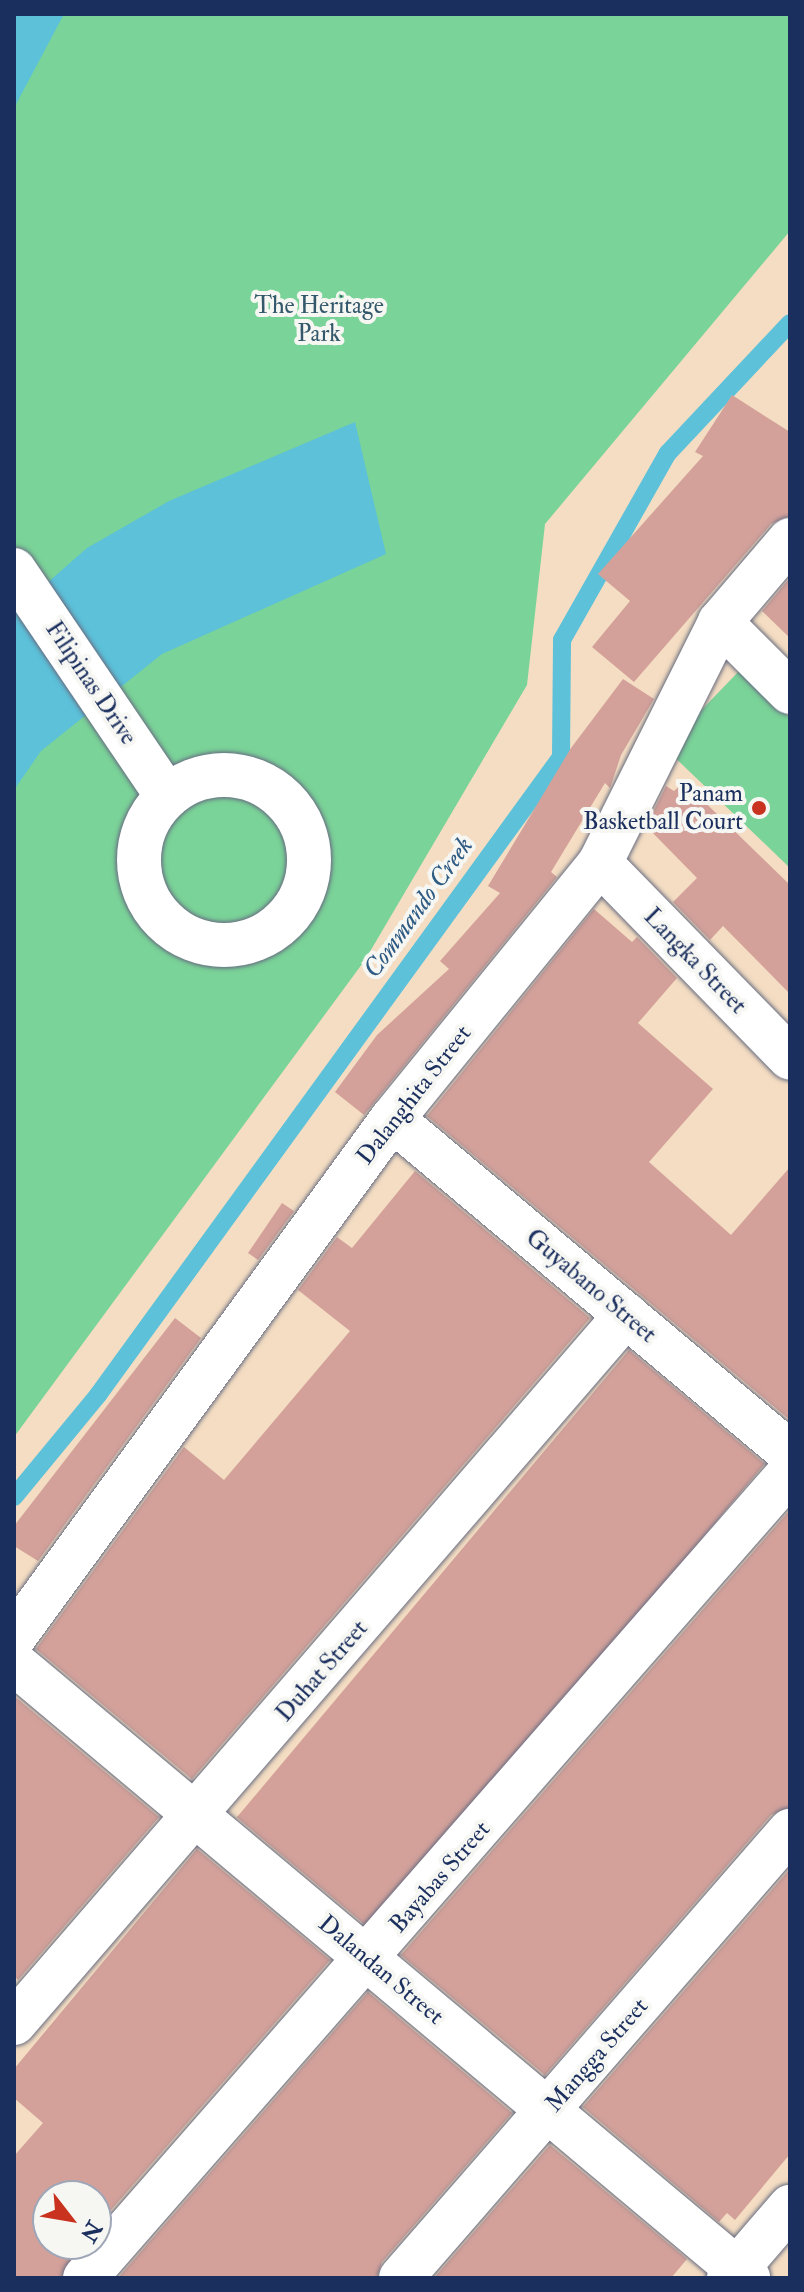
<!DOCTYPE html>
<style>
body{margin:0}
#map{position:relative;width:804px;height:2292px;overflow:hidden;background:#f4ddc2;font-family:"IM FELL Double Pica",serif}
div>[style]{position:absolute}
.green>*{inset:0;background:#7ad398}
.water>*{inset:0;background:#5cc1d9}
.stream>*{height:18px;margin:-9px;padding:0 9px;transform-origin:9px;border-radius:9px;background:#5cc1d9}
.building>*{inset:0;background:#d3a19a;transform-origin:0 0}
.roads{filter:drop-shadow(0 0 2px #676c81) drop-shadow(0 0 2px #676c81)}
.street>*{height:44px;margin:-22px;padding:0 22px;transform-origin:22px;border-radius:22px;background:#fff}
.street>.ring{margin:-22px;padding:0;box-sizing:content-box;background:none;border:44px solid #fff;border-radius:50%}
.dots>*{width:22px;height:22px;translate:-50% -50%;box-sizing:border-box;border:4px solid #f6f6f2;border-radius:50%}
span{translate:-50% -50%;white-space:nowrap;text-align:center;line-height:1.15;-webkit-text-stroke:8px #f6f6f2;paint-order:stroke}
.park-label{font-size:24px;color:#33586c}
.street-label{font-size:24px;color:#1b2f5e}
.poi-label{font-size:24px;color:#1b2f5e}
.right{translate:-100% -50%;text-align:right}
.water-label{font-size:26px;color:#2e5b83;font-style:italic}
.frame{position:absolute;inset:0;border:16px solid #1b2f5e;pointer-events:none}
.north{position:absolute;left:32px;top:2180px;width:80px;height:80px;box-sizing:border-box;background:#f6f6f2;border:2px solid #9ea6b7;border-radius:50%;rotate:121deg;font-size:22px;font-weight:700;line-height:32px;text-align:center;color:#1b2f5e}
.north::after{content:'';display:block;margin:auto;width:28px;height:36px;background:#c8321e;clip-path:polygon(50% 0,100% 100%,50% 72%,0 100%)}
</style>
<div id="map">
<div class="green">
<i style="clip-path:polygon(14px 14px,790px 14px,790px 231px,545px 524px,527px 685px,365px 960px,14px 1437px)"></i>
<i style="clip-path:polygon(740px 670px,790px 718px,790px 868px,665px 748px)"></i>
</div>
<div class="water">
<i style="clip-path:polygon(14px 14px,64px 14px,14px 108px)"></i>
<i style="clip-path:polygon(355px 422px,386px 554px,162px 654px,41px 751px,14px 790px,14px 612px,87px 548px,169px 501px)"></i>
</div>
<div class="stream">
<i style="left:14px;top:1497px;width:132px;rotate:-50.5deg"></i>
<i style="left:98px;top:1395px;width:788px;rotate:-54.03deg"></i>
<i style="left:561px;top:757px;width:117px;rotate:-89.5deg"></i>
<i style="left:562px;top:640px;width:215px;rotate:-60.5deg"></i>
<i style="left:668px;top:453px;width:178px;rotate:-46.8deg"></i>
</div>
<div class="building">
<i style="clip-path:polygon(732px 395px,790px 432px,790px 516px,771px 524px,634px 682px,592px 647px,630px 601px,598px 574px,703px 456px,695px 452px)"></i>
<i style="clip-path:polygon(790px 578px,790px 638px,762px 611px)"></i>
<i style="clip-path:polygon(623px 679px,654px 699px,621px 755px,610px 788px,605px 783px,551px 872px,557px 877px,364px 1115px,335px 1092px,377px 1035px,449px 969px,440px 961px,500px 893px,488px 886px,571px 748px)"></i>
<i style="clip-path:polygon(684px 782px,790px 885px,790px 994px,723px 926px,710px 940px,673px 902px,697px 878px,646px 826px,666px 786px,674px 791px)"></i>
<i style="clip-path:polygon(594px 909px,632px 942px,637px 937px,677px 978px,638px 1023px,713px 1089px,649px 1162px,731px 1235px,790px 1167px,790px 1420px,427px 1116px)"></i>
<i style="clip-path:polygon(415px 1171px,590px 1318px,192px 1779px,36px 1649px,184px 1447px,224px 1480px,350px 1331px,298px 1290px,337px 1237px,352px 1248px)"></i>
<i style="clip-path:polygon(282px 1203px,294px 1211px,258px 1260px,248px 1253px)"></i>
<i style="clip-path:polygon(175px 1318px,201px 1338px,38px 1561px,14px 1546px,14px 1526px)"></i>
<i style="left:629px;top:1350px;width:177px;height:610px;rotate:40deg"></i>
<i style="clip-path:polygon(790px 1510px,790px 1807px,771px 1815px,545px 2075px,401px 1955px)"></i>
<i style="clip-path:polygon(14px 1696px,159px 1817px,18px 1980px,14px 1976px)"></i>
<i style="clip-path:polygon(197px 1849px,330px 1960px,96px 2227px,96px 2196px,48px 2196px,48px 2244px,82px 2244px,61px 2278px,14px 2278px,14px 2156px,43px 2123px,14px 2098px,14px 2069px)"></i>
<i style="clip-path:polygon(790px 1869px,790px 2154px,735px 2220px,727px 2213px,719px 2222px,583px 2107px)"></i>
<i style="clip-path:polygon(368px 1992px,512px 2113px,382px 2262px,377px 2278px,118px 2278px)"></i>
<i style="clip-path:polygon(550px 2145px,687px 2259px,671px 2278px,434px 2278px)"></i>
</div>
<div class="roads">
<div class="street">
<i style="left:14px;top:570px;width:273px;rotate:55.9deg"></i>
<i style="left:720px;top:622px;width:99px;rotate:45deg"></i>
<i class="ring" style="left:139px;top:775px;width:126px;height:126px"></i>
<i style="left:600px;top:863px;width:272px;rotate:45.7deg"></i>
<i style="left:392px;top:1119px;width:520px;rotate:40deg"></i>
<i style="left:14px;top:1637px;width:641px;rotate:-53.88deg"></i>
<i style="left:392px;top:1119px;width:330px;rotate:-50.9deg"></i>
<i style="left:600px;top:863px;width:269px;rotate:-63.5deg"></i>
<i style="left:720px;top:622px;width:108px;rotate:-49.5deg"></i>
<i style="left:14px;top:1663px;width:958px;rotate:39.96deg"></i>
<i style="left:14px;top:2023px;width:936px;rotate:-49.16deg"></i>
<i style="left:85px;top:2278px;width:1071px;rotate:-48.82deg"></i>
<i style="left:401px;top:2278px;width:593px;rotate:-48.97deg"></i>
<i style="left:729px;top:2278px;width:94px;rotate:-49.3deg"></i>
</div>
</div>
<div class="dots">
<i style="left:759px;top:808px;background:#c8321e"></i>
</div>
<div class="park-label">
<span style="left:319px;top:320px">The Heritage<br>Park</span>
</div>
<div class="street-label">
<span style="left:91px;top:683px;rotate:56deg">Filipinas Drive</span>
<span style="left:695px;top:961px;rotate:46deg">Langka Street</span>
<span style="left:414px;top:1095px;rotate:-52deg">Dalanghita Street</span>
<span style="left:591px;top:1286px;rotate:40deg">Guyabano Street</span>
<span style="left:322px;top:1671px;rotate:-49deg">Duhat Street</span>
<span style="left:440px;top:1877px;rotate:-49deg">Bayabas Street</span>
<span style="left:381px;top:1970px;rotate:40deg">Dalandan Street</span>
<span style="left:597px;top:2055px;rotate:-49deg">Mangga Street</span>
</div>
<div class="poi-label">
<span class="right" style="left:743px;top:808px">Panam<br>Basketball Court</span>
</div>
<div class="water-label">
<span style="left:419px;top:908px;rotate:-54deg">Commando Creek</span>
</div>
<div class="frame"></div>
<div class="north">N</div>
</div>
